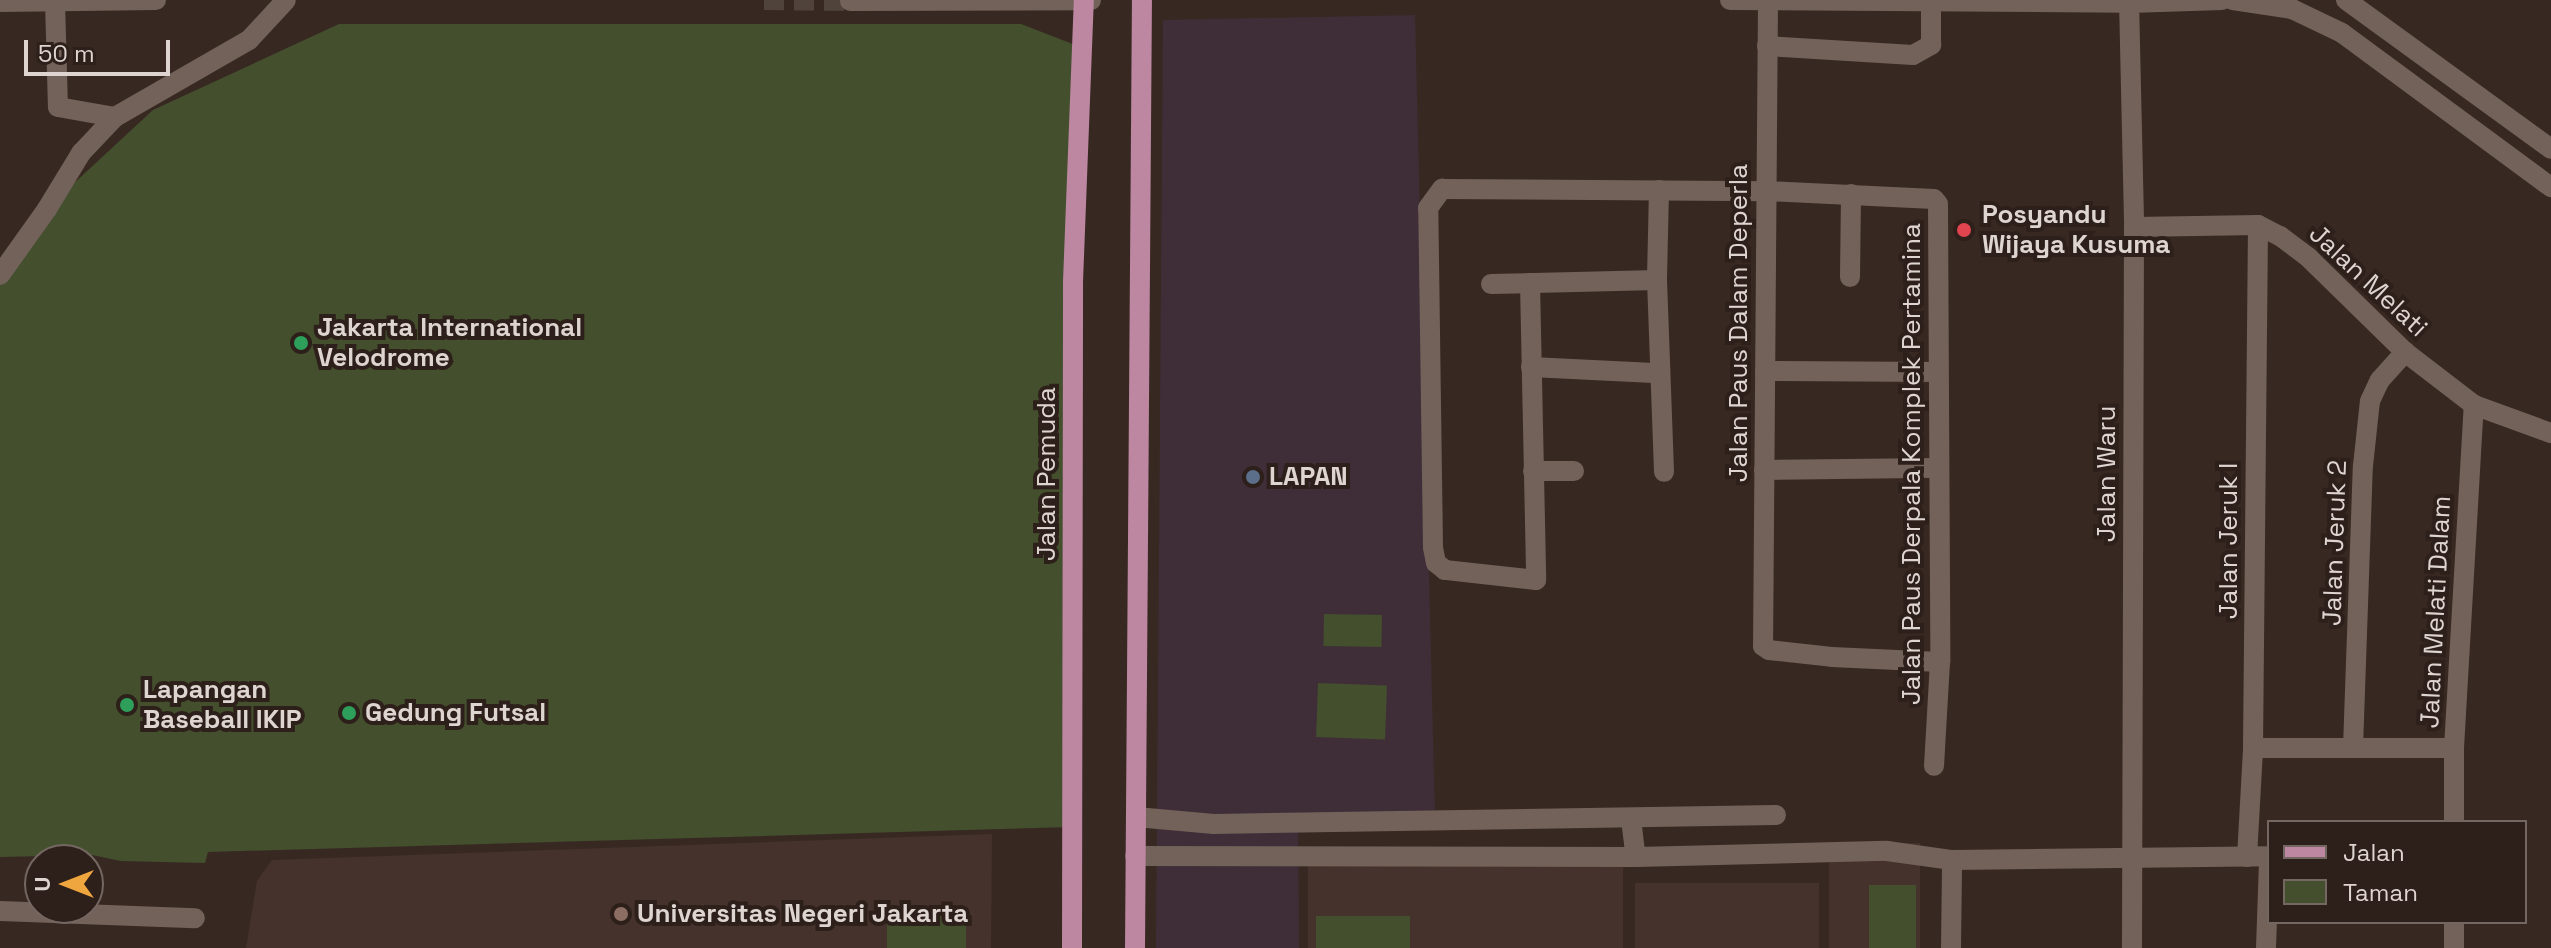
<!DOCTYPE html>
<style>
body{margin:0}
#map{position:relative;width:2551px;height:948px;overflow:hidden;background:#372922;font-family:"Space Grotesk",sans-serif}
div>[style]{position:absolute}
.commercial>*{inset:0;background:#3f2e38}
.education>*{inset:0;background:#45322c;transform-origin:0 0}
.green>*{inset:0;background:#444f2e;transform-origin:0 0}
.secondary-tunnel>*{height:20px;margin-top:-10px;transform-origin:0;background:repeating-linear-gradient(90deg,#50433c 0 20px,transparent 0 30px)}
.minor>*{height:20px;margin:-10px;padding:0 10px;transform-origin:10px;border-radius:10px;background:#73625a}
.tertiary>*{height:20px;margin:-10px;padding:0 10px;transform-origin:10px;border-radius:10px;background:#73625a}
.secondary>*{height:20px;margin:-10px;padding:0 10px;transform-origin:10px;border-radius:10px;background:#73625a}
.primary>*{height:20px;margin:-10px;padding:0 10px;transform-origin:10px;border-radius:10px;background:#bd87a2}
.dots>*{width:22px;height:22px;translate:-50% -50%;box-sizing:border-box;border:4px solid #2d1f19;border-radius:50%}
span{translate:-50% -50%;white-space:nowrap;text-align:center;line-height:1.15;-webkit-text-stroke:8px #2d1f19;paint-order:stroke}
.poi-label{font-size:26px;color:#ded4d0;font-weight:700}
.left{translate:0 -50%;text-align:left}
.street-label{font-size:26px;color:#ded4d0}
.legend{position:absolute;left:2267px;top:820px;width:260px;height:104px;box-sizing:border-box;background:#2d1f19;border:2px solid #746762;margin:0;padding:10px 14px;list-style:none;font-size:24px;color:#ded4d0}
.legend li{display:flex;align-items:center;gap:16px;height:40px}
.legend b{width:40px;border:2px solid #746762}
.north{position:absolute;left:24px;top:844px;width:80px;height:80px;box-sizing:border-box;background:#2d1f19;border:2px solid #746762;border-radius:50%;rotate:270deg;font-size:22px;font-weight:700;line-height:32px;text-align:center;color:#ded4d0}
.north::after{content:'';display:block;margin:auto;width:28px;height:36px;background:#f0a63e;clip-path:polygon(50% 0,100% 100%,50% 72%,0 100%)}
.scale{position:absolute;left:24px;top:40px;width:146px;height:36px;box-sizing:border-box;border:4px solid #ded4d0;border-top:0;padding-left:10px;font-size:24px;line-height:28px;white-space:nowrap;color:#ded4d0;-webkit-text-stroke:6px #2d1f19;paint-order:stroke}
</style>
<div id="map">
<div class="commercial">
<i style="clip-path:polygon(1415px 15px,1435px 817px,1298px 817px,1299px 948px,1156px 948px,1163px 20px)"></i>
</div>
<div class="education">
<i style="clip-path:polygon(992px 834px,991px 948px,246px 948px,257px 881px,272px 860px)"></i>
<i style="left:1829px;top:843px;width:91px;height:105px"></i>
<i style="left:1308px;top:858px;width:315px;height:90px"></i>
<i style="left:1635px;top:883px;width:184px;height:65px"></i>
</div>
<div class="green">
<i style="clip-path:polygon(339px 24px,1021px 24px,1083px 48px,1072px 827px,208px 852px,205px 863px,121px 861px,92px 855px,0 857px,0 268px,72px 185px,153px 110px)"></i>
<i style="left:1324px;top:614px;width:58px;height:32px;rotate:1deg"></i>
<i style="left:1318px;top:683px;width:69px;height:54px;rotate:2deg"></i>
<i style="left:1869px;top:885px;width:47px;height:63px"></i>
<i style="left:887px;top:911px;width:79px;height:37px"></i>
<i style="left:1410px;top:916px;width:32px;height:94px;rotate:90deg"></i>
</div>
<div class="secondary-tunnel">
<i style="left:764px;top:0;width:86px;rotate:0.7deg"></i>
</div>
<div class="minor">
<i style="left:55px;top:1px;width:106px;rotate:88.4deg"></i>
<i style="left:58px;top:107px;width:58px;rotate:10deg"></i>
<i style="left:1768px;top:1px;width:645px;rotate:90.44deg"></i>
<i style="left:1763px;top:646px;width:7px;rotate:34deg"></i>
<i style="left:1769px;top:650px;width:63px;rotate:6.3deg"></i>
<i style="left:1832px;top:657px;width:108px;rotate:2.7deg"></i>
<i style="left:1767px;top:46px;width:146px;rotate:3.5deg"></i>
<i style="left:1913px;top:55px;width:21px;rotate:-29deg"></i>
<i style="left:1931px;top:45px;width:43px;rotate:-90deg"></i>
<i style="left:1659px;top:190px;width:90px;rotate:91.3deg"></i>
<i style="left:1657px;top:280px;width:192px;rotate:87.9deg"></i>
<i style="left:2134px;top:227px;width:124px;rotate:-0.9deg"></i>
<i style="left:2258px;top:225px;width:25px;rotate:27deg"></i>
<i style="left:2280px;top:236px;width:35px;rotate:37deg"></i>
<i style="left:2308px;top:257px;width:136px;rotate:44.4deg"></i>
<i style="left:2405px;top:352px;width:87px;rotate:37.5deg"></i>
<i style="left:2474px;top:405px;width:82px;rotate:20deg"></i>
<i style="left:0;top:275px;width:81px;rotate:-54.5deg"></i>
<i style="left:47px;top:209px;width:66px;rotate:-58.7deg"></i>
<i style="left:81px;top:153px;width:50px;rotate:-46.6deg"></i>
<i style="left:115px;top:117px;width:155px;rotate:-29.9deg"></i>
<i style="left:249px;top:40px;width:54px;rotate:-47.2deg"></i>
<i style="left:1850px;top:277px;width:83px;rotate:-89.3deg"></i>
<i style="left:1530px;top:283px;width:297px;rotate:88.8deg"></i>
<i style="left:1536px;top:580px;width:92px;rotate:-173.7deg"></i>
<i style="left:1445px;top:570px;width:11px;rotate:-142deg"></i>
<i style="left:1436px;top:563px;width:16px;rotate:-101deg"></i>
<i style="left:1433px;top:547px;width:339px;rotate:-90.8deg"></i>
<i style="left:1428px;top:208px;width:24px;rotate:-54deg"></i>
<i style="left:1442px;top:189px;width:324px;rotate:0.4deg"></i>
<i style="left:1766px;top:191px;width:168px;rotate:2.7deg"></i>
<i style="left:1934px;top:199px;width:6px;rotate:51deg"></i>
<i style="left:1938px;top:204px;width:458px;rotate:89.7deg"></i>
<i style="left:1940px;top:662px;width:104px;rotate:93.3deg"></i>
<i style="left:1491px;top:284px;width:166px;rotate:-1.4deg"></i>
<i style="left:1531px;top:367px;width:123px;rotate:2.8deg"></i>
<i style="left:1654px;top:373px;width:7px;rotate:-27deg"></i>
<i style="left:1765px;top:371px;width:173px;rotate:0.3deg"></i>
<i style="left:1764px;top:470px;width:174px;rotate:-0.7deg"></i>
<i style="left:1533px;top:471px;width:41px"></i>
<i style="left:2253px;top:748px;width:201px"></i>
<i style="left:2353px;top:748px;width:282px;rotate:-88deg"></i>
<i style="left:2363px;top:466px;width:65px;rotate:-83.9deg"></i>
<i style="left:2370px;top:401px;width:23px;rotate:-65deg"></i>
<i style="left:2380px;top:380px;width:38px;rotate:-48deg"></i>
<i style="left:1136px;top:817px;width:78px;rotate:5.1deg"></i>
<i style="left:1214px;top:824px;width:562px;rotate:-0.92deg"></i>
<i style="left:1631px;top:819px;width:38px;rotate:83deg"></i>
<i style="left:2454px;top:822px;width:74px;rotate:-90deg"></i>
<i style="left:2454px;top:748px;width:344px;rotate:-86.7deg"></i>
<i style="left:1135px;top:856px;width:501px;rotate:0.11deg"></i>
<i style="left:1636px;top:857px;width:251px;rotate:-1.4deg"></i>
<i style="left:1887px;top:851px;width:66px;rotate:7.9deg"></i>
<i style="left:1952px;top:860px;width:317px;rotate:-0.7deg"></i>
<i style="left:2247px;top:857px;width:109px;rotate:-86.8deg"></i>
<i style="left:2253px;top:748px;width:523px;rotate:-89.45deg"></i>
<i style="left:0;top:911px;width:195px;rotate:2.1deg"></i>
<i style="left:2454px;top:922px;width:26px;rotate:90deg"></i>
<i style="left:1951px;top:948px;width:88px;rotate:-89.3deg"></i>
<i style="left:2266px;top:948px;width:86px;rotate:-88deg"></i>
</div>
<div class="tertiary">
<i style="left:2129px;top:0;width:227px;rotate:88.7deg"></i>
<i style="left:2134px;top:227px;width:721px;rotate:90.16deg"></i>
</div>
<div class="secondary">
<i style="left:1730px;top:0;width:399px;rotate:0.4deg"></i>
<i style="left:2129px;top:3px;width:93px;rotate:-1.8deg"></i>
<i style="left:2233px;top:0;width:60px;rotate:8.7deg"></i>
<i style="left:2292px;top:9px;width:55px;rotate:25.6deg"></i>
<i style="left:2342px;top:33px;width:260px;rotate:36.4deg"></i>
<i style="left:2346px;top:0;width:253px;rotate:36deg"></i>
<i style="left:850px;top:1px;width:241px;rotate:-0.2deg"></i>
<i style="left:0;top:2px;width:156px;rotate:-0.7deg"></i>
</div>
<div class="primary">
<i style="left:1072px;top:948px;width:666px;rotate:-89.91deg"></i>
<i style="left:1073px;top:282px;width:282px;rotate:-87.8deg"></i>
<i style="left:1135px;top:948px;width:948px;rotate:-89.58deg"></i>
</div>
<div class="dots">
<i style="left:1964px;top:230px;background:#e0444e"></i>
<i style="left:301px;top:343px;background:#2e9e5b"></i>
<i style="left:1253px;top:477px;background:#5c6f8a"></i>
<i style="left:127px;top:705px;background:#2e9e5b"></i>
<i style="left:349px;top:713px;background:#2e9e5b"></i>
<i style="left:621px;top:914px;background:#8d6e63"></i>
</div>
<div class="poi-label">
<span class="left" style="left:1982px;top:230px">Posyandu<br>Wijaya Kusuma</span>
<span class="left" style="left:317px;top:343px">Jakarta International<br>Velodrome</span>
<span class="left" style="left:1269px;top:477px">LAPAN</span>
<span class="left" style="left:143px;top:705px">Lapangan<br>Baseball IKIP</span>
<span class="left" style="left:365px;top:713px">Gedung Futsal</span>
<span class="left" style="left:637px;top:914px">Universitas Negeri Jakarta</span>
</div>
<div class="street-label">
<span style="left:2368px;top:281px;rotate:43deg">Jalan Melati</span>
<span style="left:1739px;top:323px;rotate:-90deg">Jalan Paus Dalam Deperla</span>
<span style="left:1912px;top:464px;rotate:-90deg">Jalan Paus Derpala Komplek Pertamina</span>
<span style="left:1047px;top:474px;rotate:-90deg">Jalan Pemuda</span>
<span style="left:2107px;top:474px;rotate:-90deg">Jalan Waru</span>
<span style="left:2229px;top:541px;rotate:-90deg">Jalan Jeruk I</span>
<span style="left:2335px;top:543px;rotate:-88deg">Jalan Jeruk 2</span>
<span style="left:2436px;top:612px;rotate:-87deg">Jalan Melati Dalam</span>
</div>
<ul class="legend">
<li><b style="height:10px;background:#bd87a2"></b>Jalan</li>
<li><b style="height:22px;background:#444f2e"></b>Taman</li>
</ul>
<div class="north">U</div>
<div class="scale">50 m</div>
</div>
